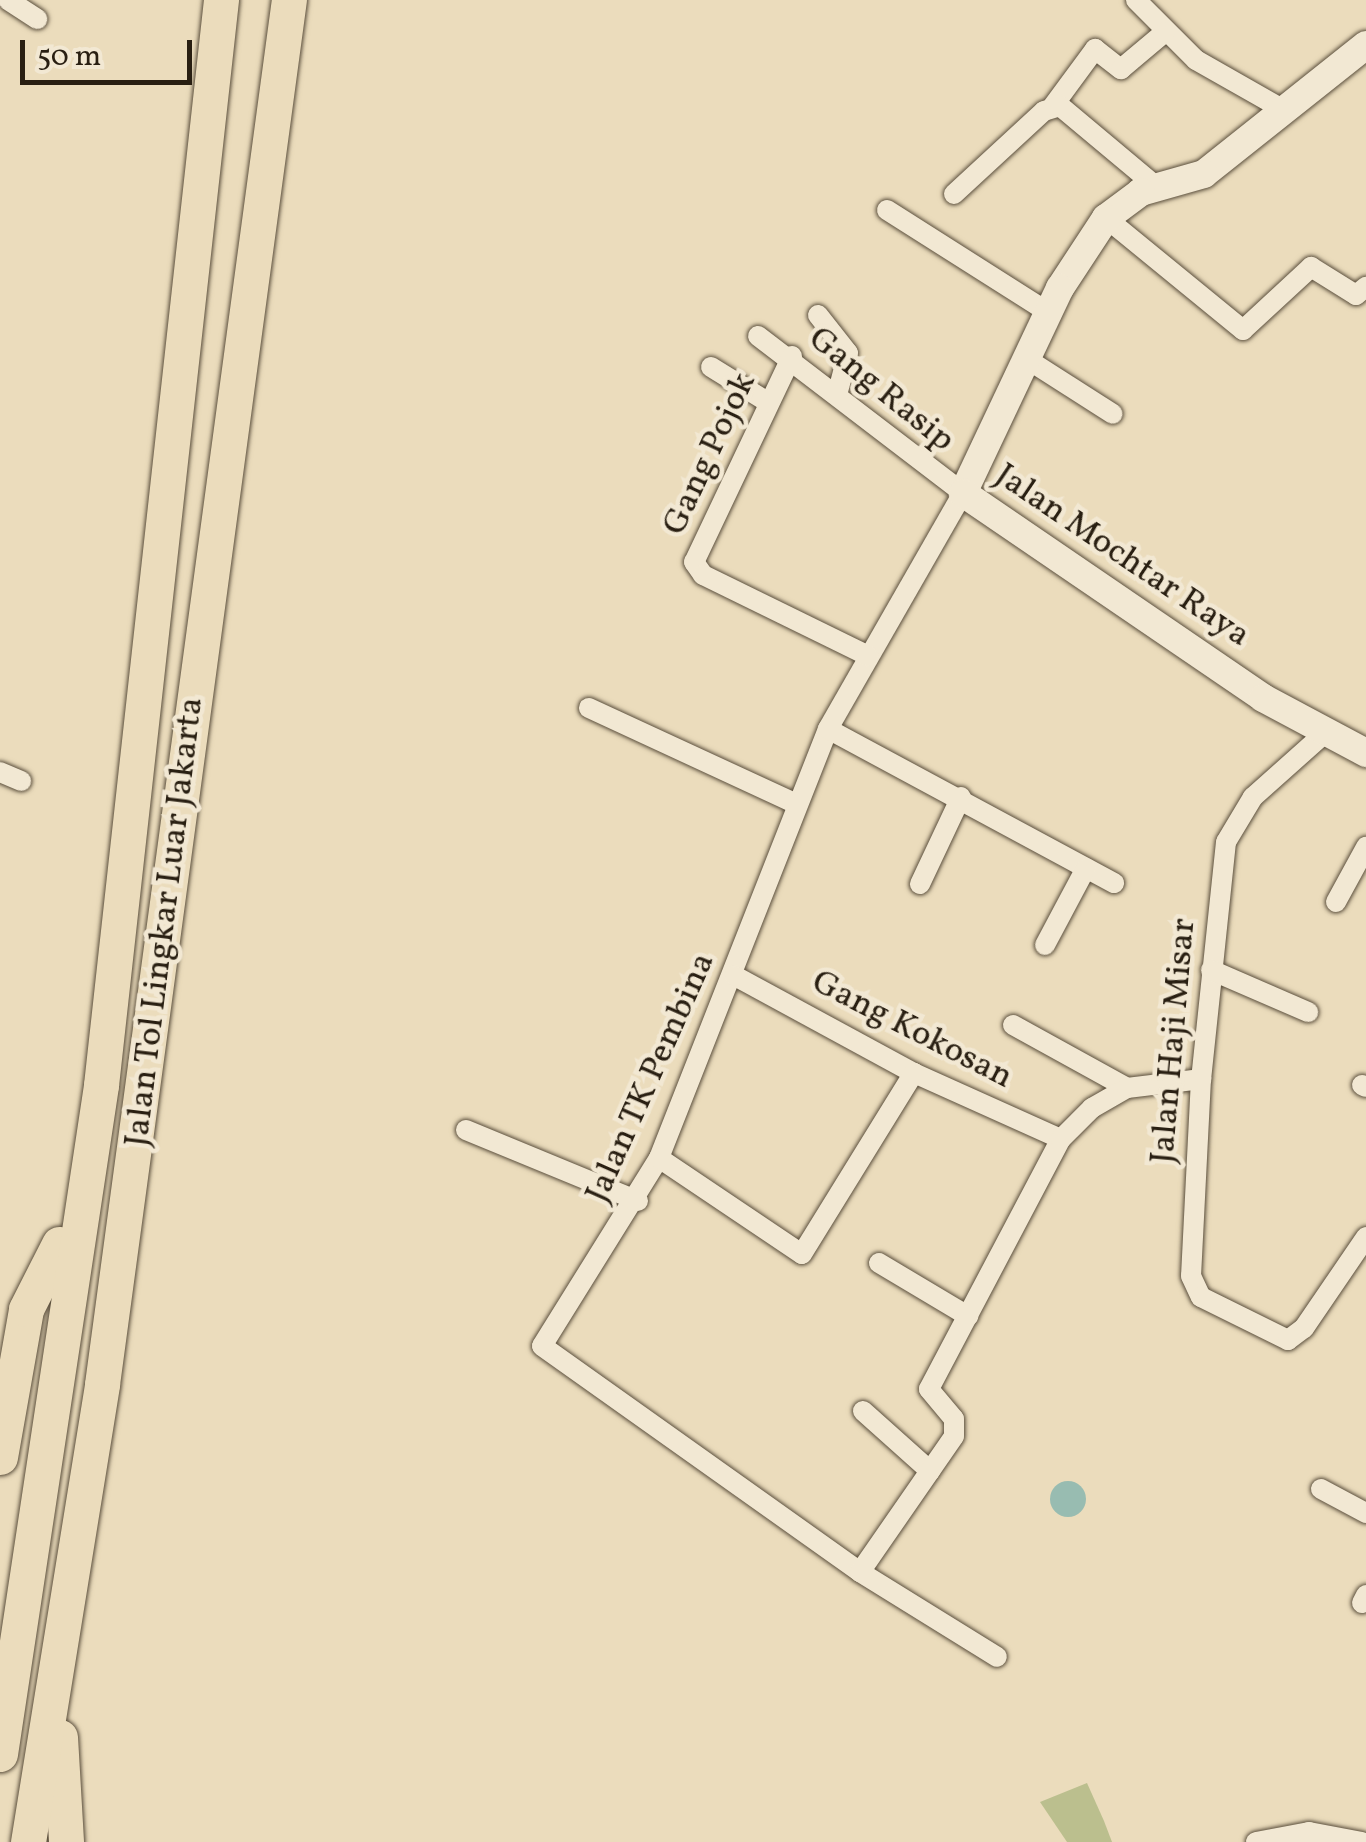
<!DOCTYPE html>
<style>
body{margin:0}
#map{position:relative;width:1366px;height:1842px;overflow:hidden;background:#ebdcbc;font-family:Vollkorn,serif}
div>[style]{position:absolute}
.green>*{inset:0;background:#bbbf8e}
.water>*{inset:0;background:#98bcb1}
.round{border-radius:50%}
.roads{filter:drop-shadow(0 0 2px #5a4e3c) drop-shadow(0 0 2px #5a4e3c)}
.street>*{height:20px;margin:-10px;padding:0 10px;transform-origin:10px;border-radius:10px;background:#f2e8d3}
.secondary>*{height:28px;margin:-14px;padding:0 14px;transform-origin:14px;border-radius:14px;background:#f2e8d3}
.highway>*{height:35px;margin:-17.5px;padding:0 17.5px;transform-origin:17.5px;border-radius:17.5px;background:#ebdcbc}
span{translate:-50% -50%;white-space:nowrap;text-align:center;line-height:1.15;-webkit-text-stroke:9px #f2e8d3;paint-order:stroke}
.street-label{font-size:35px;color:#291f12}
.scale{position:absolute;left:20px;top:40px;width:172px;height:45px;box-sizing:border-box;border:5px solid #291f12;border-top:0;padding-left:12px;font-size:30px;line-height:35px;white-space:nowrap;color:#291f12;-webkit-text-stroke:8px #f2e8d3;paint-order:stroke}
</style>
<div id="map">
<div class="green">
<i style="clip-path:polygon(1087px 1783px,1104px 1821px,1112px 1842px,1067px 1842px,1040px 1802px)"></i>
</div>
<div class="water">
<i class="round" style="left:1050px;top:1481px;width:36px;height:36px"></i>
</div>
<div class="roads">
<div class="street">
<i style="left:8px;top:0;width:35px;rotate:33deg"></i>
<i style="left:1136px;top:0;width:85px;rotate:45deg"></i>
<i style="left:1196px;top:60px;width:101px;rotate:29.6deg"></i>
<i style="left:1053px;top:106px;width:71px;rotate:-53.6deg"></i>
<i style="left:1095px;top:49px;width:33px;rotate:38deg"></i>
<i style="left:1121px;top:69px;width:57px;rotate:-40.1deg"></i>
<i style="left:954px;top:194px;width:122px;rotate:-42.7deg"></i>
<i style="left:1044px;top:111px;width:17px;rotate:-17deg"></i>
<i style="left:1060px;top:106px;width:126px;rotate:39.9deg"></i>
<i style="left:887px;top:210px;width:192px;rotate:32.4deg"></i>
<i style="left:1106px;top:218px;width:177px;rotate:39.3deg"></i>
<i style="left:1243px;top:330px;width:93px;rotate:-42.8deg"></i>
<i style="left:1311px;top:267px;width:53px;rotate:31.9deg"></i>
<i style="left:1356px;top:295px;width:13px;rotate:-39deg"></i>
<i style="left:818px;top:315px;width:48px;rotate:51.7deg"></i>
<i style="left:848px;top:353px;width:43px;rotate:104.7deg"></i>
<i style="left:758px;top:336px;width:258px;rotate:37.4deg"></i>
<i style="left:963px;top:493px;width:272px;rotate:119.8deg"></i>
<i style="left:828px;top:729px;width:461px;rotate:111.5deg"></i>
<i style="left:659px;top:1158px;width:221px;rotate:121.9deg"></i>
<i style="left:542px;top:1346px;width:390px;rotate:35.4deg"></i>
<i style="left:860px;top:1572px;width:161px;rotate:31.8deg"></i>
<i style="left:792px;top:356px;width:228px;rotate:115.4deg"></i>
<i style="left:694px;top:562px;width:16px;rotate:55deg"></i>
<i style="left:703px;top:575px;width:184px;rotate:26.1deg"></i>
<i style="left:1030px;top:361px;width:98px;rotate:32.6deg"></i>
<i style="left:711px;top:367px;width:68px;rotate:31.8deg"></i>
<i style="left:589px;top:708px;width:229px;rotate:24.8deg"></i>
<i style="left:828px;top:729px;width:325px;rotate:28.3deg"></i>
<i style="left:1326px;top:732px;width:98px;rotate:138.3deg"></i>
<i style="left:1253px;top:797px;width:52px;rotate:121deg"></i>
<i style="left:1226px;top:842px;width:238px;rotate:96deg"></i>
<i style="left:1201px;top:1079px;width:197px;rotate:92.9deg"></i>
<i style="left:1191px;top:1276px;width:23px;rotate:65deg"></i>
<i style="left:1201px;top:1297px;width:97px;rotate:26.3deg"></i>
<i style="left:1288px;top:1340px;width:20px;rotate:-37deg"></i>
<i style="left:1304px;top:1328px;width:110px;rotate:-55.7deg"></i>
<i style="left:0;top:772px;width:23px;rotate:23deg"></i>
<i style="left:920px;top:884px;width:96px;rotate:-64.8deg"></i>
<i style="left:1336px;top:902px;width:63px;rotate:-61.4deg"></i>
<i style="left:1045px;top:945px;width:87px;rotate:-62deg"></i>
<i style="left:1211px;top:970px;width:106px;rotate:23.4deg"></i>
<i style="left:735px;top:976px;width:204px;rotate:28.5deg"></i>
<i style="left:914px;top:1073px;width:161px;rotate:24.2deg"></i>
<i style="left:1013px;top:1025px;width:130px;rotate:28.9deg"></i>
<i style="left:1362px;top:1085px;width:4px;rotate:27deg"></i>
<i style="left:466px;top:1130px;width:186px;rotate:22.4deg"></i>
<i style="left:659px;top:1158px;width:172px;rotate:33.9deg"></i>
<i style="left:802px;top:1254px;width:213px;rotate:-58.3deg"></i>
<i style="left:879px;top:1263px;width:104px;rotate:30.8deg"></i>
<i style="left:863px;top:1411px;width:90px;rotate:41.8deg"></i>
<i style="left:1321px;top:1489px;width:51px;rotate:28.1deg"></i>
<i style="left:860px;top:1572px;width:165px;rotate:-55.3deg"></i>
<i style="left:954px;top:1436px;width:17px;rotate:-90deg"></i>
<i style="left:954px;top:1419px;width:39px;rotate:-130deg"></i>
<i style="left:929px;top:1389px;width:283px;rotate:-62.2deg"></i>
<i style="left:1061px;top:1139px;width:44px;rotate:-45deg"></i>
<i style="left:1092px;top:1108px;width:40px;rotate:-29.7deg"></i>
<i style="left:1127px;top:1088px;width:75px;rotate:-6.9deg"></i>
<i style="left:1362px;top:1603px;width:9px;rotate:-63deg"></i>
<i style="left:1256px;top:1842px;width:54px;rotate:-10.7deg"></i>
<i style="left:1309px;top:1832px;width:54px;rotate:10.7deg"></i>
</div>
<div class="secondary">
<i style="left:1366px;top:45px;width:207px;rotate:141.5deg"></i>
<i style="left:1204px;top:174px;width:66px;rotate:164.1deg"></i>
<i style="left:1141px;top:192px;width:44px;rotate:143.4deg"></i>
<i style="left:1106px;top:218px;width:84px;rotate:123.3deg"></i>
<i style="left:1060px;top:288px;width:227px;rotate:115.3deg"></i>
<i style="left:963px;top:493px;width:363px;rotate:34.3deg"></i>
<i style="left:1263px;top:698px;width:117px;rotate:28.1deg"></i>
</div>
<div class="highway">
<i style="left:0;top:1457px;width:150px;rotate:-80deg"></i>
<i style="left:26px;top:1309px;width:73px;rotate:-63.1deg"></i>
<i style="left:60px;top:1737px;width:105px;rotate:86.7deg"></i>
<i style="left:0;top:1754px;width:677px;rotate:-81.41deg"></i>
<i style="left:101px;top:1085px;width:1092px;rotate:-83.69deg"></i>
<i style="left:28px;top:1842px;width:464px;rotate:-80.8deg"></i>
<i style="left:102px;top:1384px;width:1397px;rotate:-82.31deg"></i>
</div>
</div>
<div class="street-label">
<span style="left:881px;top:390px;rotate:39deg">Gang Rasip</span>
<span style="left:710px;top:454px;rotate:-65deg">Gang Pojok</span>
<span style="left:1122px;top:556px;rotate:34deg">Jalan Mochtar Raya</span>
<span style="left:165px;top:922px;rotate:-83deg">Jalan Tol Lingkar Luar Jakarta</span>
<span style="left:912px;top:1030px;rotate:27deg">Gang Kokosan</span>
<span style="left:1174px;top:1041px;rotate:-85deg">Jalan Haji Misar</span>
<span style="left:651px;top:1078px;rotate:-66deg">Jalan TK Pembina</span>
</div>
<div class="scale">50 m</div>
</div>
